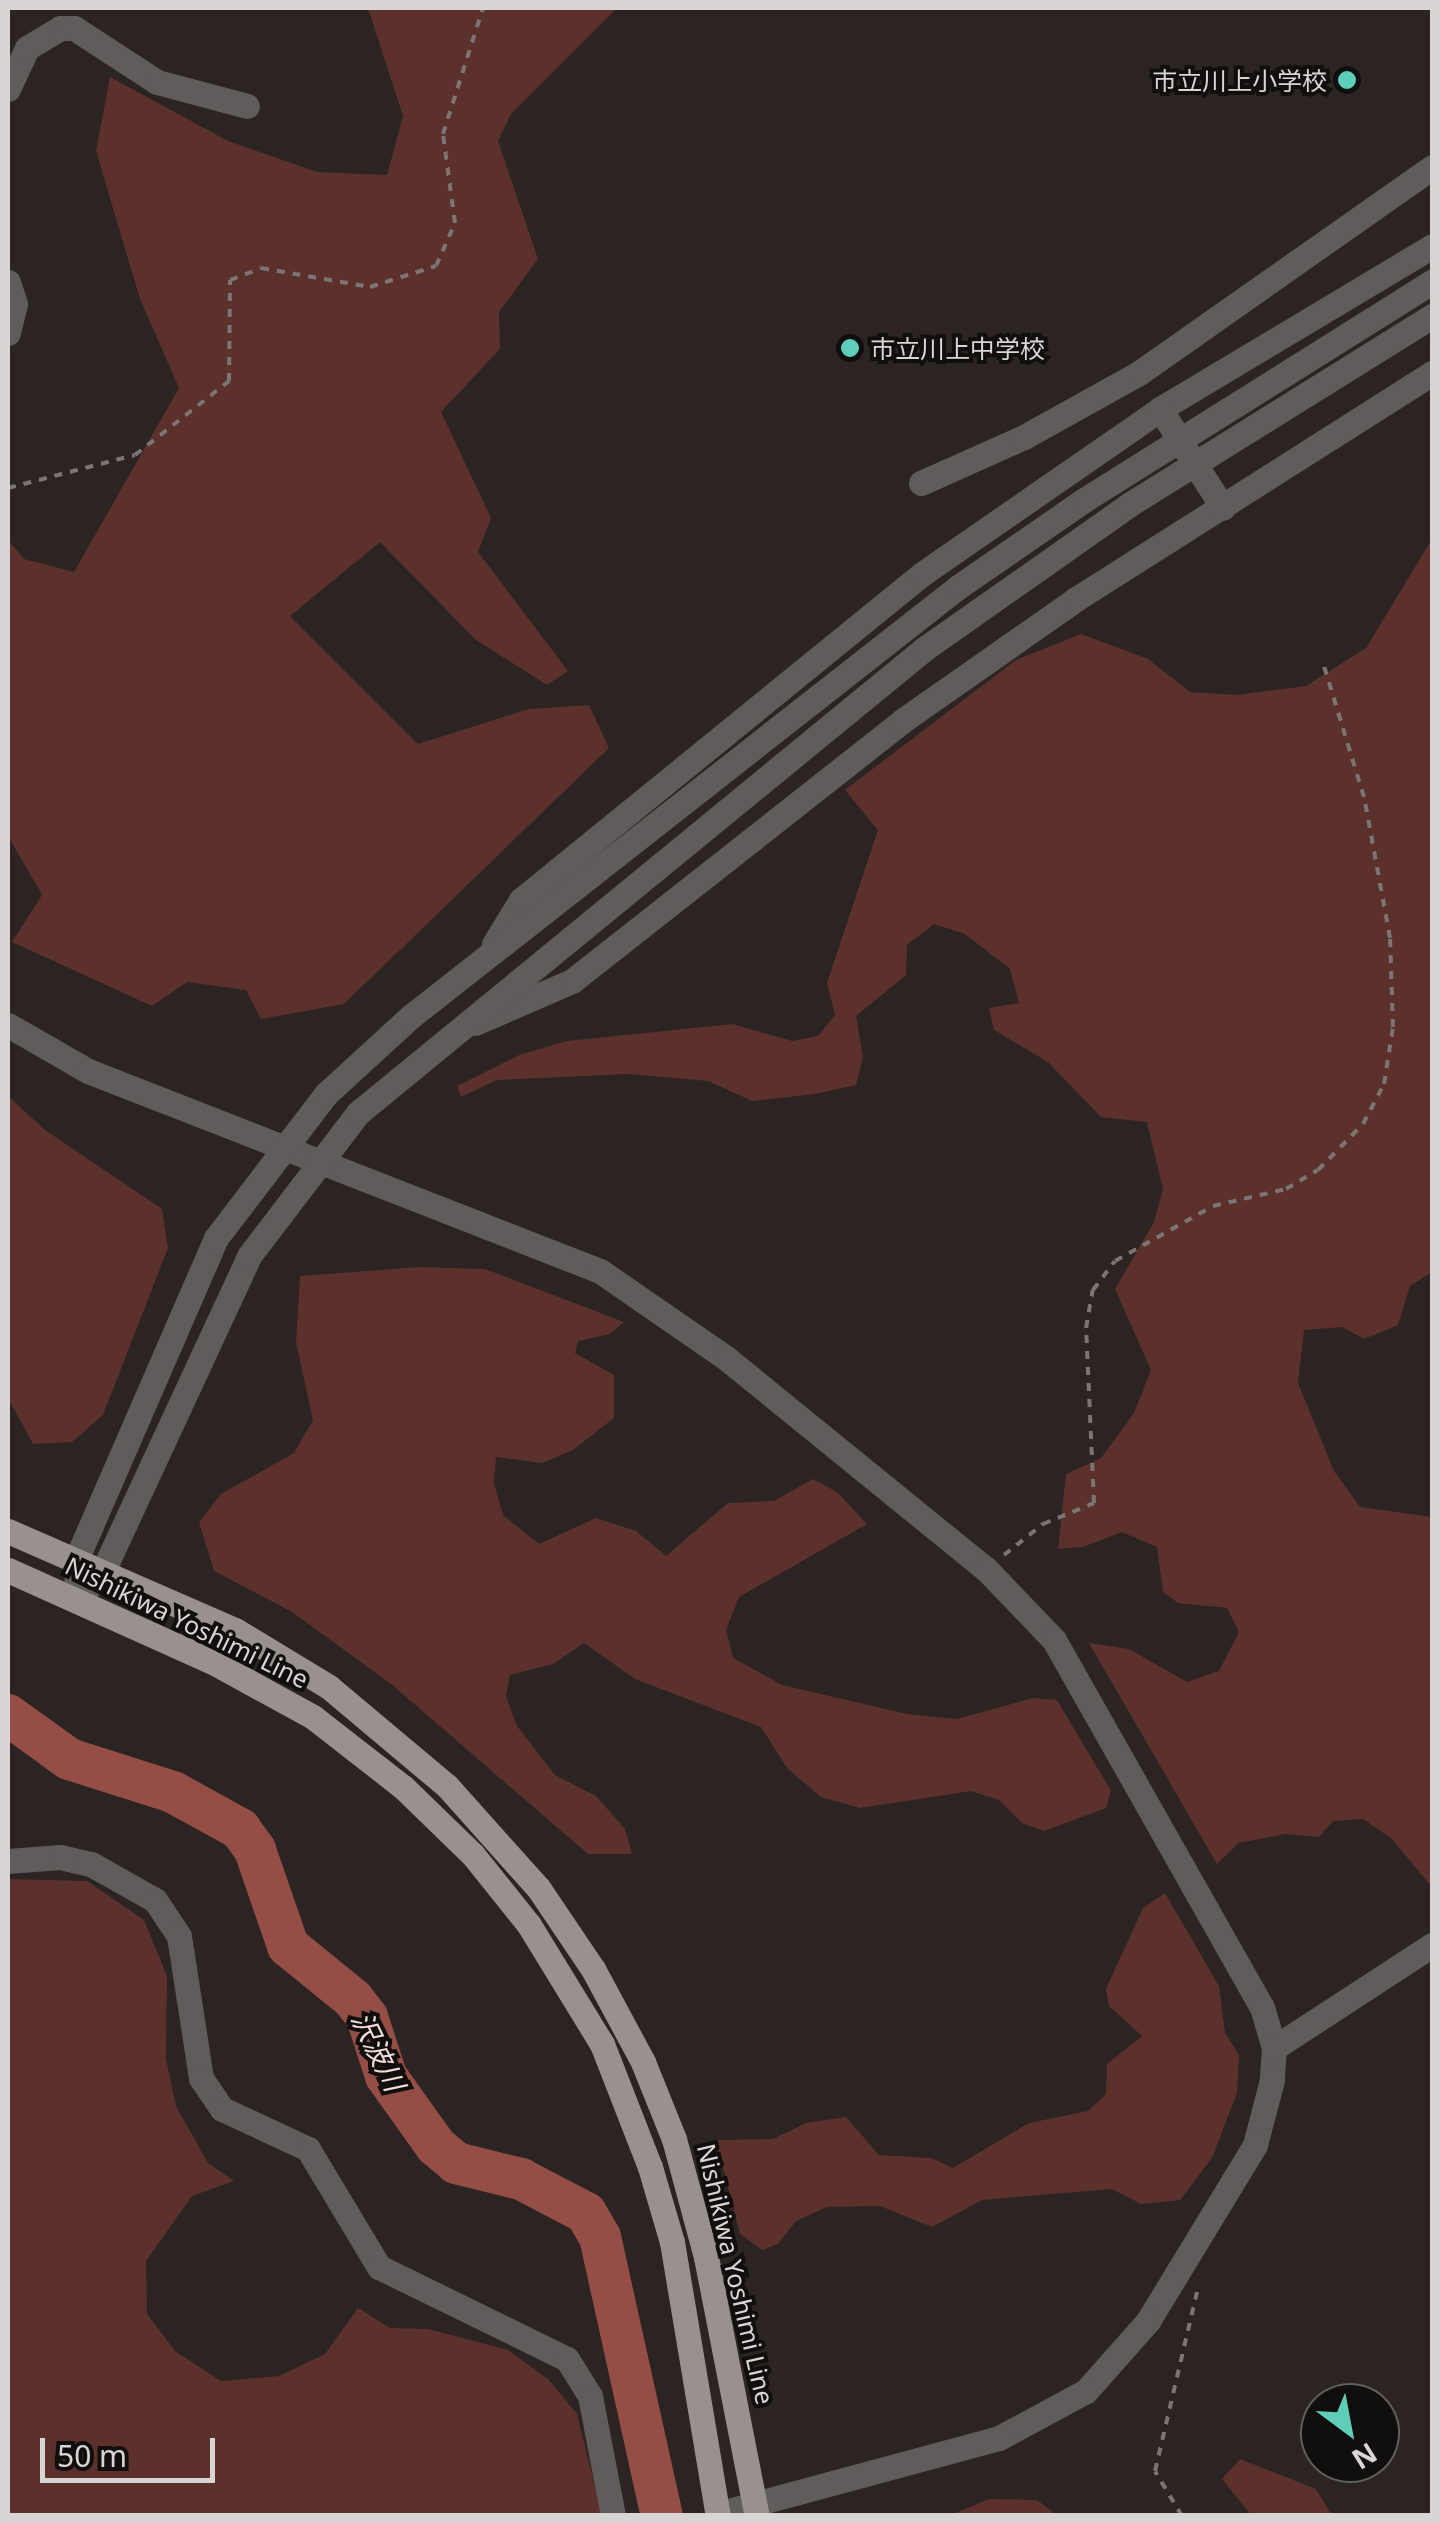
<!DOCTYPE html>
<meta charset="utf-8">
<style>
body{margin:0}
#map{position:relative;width:1440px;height:2523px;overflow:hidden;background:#2b2423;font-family:"Noto Sans","Noto Sans JP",sans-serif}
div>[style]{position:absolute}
.green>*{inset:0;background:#5c312b}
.river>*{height:42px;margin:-21px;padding:0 21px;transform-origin:21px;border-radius:21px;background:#954e45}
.path>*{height:4px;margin-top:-2px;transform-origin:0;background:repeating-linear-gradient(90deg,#7b7575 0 8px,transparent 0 16px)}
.minor>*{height:25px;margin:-12.5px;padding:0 12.5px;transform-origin:12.5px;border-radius:12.5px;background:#5f5c5b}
.major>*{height:25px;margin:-12.5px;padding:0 12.5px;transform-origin:12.5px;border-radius:12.5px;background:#989190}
.minor-bridge>*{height:25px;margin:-12.5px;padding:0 12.5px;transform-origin:12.5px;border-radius:12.5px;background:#5f5c5b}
.dots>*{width:28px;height:28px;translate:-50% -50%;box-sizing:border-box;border:5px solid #110e0e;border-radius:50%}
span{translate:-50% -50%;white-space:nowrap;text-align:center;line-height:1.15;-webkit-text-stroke:8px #110e0e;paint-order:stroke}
.poi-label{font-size:25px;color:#dad5d5}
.right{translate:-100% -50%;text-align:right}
.left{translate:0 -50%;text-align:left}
.street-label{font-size:25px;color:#dad5d5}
.water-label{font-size:28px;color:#f1dbd7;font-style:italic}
.frame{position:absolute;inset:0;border:10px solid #dad5d5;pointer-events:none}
.north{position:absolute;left:1300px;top:2383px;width:100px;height:100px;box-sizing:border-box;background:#110e0e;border:2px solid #615e5e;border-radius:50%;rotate:148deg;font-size:28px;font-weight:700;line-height:40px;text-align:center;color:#dad5d5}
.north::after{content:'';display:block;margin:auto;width:35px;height:45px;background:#5eceb8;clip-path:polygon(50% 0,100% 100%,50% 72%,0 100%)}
.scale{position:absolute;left:40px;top:2438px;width:175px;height:45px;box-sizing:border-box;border:5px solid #dad5d5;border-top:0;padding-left:12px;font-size:30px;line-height:35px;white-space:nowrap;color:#dad5d5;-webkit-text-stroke:8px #110e0e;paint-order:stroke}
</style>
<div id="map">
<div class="green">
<i style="clip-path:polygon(368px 8px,617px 8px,511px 114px,498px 141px,538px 259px,499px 312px,500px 349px,441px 412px,491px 518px,478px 552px,568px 671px,547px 685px,476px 640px,380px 542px,290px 616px,418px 744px,529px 709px,589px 705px,609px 748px,344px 1004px,261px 1019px,246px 990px,187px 982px,152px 1006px,12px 942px,42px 895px,8px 836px,8px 487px,9px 541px,24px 559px,74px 572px,179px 388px,140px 299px,96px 151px,110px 77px,228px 141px,317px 172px,387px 175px,403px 116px)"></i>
<i style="clip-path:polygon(1432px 539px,1432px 1272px,1410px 1286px,1398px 1325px,1364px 1339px,1342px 1327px,1304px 1330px,1298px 1383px,1334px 1471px,1360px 1507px,1432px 1517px,1432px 1887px,1392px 1839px,1363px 1819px,1333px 1821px,1319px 1837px,1285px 1834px,1239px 1843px,1217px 1864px,1089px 1643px,1129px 1649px,1187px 1682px,1219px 1671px,1239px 1632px,1227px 1608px,1178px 1603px,1163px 1592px,1157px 1547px,1122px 1532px,1083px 1547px,1058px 1549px,1066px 1474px,1101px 1458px,1134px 1413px,1151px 1370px,1115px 1289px,1154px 1222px,1163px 1189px,1147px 1122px,1101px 1117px,1048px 1062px,994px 1030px,989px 1008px,1019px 1003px,1010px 969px,965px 934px,934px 924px,907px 945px,906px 975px,856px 1016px,863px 1057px,856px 1085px,815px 1094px,752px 1101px,708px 1081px,628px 1074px,497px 1080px,461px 1097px,457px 1086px,519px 1055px,567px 1041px,732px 1024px,792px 1041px,818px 1036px,835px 1015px,827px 983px,878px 830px,845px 790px,1016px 660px,1081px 634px,1148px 659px,1190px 692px,1236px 695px,1306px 686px,1366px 648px)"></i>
<i style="clip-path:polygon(8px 1096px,45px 1130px,162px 1209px,168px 1248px,103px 1415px,72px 1442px,33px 1444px,8px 1398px)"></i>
<i style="clip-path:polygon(420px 1267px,485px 1269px,624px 1322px,610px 1334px,578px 1341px,575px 1353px,614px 1375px,614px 1418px,573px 1450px,542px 1463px,496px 1457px,494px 1483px,503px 1515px,539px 1544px,596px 1518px,636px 1531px,666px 1556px,728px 1503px,774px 1501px,813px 1479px,837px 1492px,867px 1524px,739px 1597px,726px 1630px,733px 1658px,782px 1685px,907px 1714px,957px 1719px,1033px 1698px,1057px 1700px,1111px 1791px,1106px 1808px,1044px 1831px,1022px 1823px,999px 1800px,971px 1791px,860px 1808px,821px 1797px,787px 1768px,761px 1727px,635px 1679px,584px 1643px,553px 1664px,510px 1675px,506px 1696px,517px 1726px,555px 1775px,596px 1796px,625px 1829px,632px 1854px,588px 1854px,391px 1684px,292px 1612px,214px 1571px,199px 1522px,221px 1494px,294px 1453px,313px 1420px,296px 1342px,300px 1276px)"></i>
<i style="clip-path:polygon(8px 1879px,87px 1881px,144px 1920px,167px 1976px,166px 2059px,176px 2106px,208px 2163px,234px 2181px,192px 2196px,146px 2261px,147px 2314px,176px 2352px,221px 2381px,279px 2376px,325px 2354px,358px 2308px,390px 2328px,428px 2329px,508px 2350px,548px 2379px,577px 2414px,602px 2515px,8px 2516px)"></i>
<i style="clip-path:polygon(1165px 1893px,1219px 1986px,1225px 2033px,1239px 2055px,1237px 2093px,1212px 2158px,1180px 2200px,1141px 2204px,1112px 2189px,982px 2200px,932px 2227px,880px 2206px,827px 2207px,796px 2221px,778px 2244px,762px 2250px,740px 2234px,716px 2140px,773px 2139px,806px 2123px,846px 2117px,879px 2155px,931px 2158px,953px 2168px,1029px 2123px,1088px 2111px,1106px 2094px,1107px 2064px,1142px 2036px,1109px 2006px,1106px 1989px,1143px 1908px)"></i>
<i style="clip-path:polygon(1240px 2459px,1316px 2489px,1332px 2515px,1251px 2515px,1222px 2479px)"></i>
<i style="clip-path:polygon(989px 2499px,1037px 2500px,1057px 2515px,903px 2515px,956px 2513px)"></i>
</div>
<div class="river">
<i style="left:8px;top:1715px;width:75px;rotate:35.8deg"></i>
<i style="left:69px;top:1759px;width:109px;rotate:17.6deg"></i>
<i style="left:173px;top:1792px;width:77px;rotate:28.9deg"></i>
<i style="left:240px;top:1829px;width:26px;rotate:54deg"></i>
<i style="left:255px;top:1850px;width:102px;rotate:71deg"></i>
<i style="left:288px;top:1946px;width:84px;rotate:39.2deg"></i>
<i style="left:353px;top:1999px;width:23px;rotate:52deg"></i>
<i style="left:367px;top:2017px;width:62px;rotate:72.1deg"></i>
<i style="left:386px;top:2076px;width:86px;rotate:54.5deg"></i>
<i style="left:436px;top:2146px;width:26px;rotate:40deg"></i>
<i style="left:456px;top:2163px;width:67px;rotate:13.8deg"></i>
<i style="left:521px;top:2179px;width:73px;rotate:27.6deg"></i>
<i style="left:586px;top:2213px;width:28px;rotate:60deg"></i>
<i style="left:600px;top:2237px;width:286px;rotate:77.5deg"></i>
</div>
<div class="path">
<i style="left:8px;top:488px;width:131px;rotate:-14.6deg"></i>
<i style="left:135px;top:455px;width:120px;rotate:-38.2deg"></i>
<i style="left:229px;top:381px;width:101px;rotate:-89.4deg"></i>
<i style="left:230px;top:280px;width:33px;rotate:-21deg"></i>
<i style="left:261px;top:268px;width:111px;rotate:9.9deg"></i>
<i style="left:370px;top:287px;width:69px;rotate:-17.7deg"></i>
<i style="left:436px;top:266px;width:47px;rotate:-66.2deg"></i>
<i style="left:455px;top:223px;width:90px;rotate:-97.7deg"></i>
<i style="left:443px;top:134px;width:132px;rotate:-72.4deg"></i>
<i style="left:1004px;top:1555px;width:50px;rotate:-38.5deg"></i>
<i style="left:1043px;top:1524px;width:55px;rotate:-22.4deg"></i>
<i style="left:1094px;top:1503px;width:175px;rotate:-92.6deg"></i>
<i style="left:1086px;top:1328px;width:39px;rotate:-80deg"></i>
<i style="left:1093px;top:1290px;width:36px;rotate:-53deg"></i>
<i style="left:1115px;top:1261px;width:112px;rotate:-29.3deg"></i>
<i style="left:1213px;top:1206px;width:75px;rotate:-13.1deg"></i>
<i style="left:1286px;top:1189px;width:37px;rotate:-31deg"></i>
<i style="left:1318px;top:1170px;width:64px;rotate:-45.6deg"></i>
<i style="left:1363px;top:1124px;width:45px;rotate:-62.3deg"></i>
<i style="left:1384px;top:1084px;width:58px;rotate:-81deg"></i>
<i style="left:1393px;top:1027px;width:89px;rotate:-91.9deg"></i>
<i style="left:1390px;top:938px;width:143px;rotate:-100.4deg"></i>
<i style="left:1364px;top:797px;width:140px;rotate:-107deg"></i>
<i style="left:1182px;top:2516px;width:52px;rotate:-121deg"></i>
<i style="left:1155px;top:2471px;width:192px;rotate:-76.8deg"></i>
</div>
<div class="minor">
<i style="left:8px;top:89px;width:45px;rotate:-65.1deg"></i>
<i style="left:27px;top:48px;width:39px;rotate:-31deg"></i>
<i style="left:60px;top:28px;width:14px"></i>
<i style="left:74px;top:28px;width:99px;rotate:33deg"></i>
<i style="left:157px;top:82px;width:93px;rotate:14.9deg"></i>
<i style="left:8px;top:282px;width:23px;rotate:72deg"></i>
<i style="left:15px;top:304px;width:30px;rotate:104deg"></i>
<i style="left:921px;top:483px;width:113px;rotate:-24.1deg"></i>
<i style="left:1024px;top:437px;width:132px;rotate:-29.1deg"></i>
<i style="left:1139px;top:373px;width:358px;rotate:-35.1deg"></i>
<i style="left:494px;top:944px;width:52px;rotate:-58.5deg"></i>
<i style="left:521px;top:900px;width:517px;rotate:-39.11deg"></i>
<i style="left:922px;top:574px;width:290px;rotate:-34.7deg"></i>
<i style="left:1160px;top:409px;width:317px;rotate:-30.9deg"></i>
<i style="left:475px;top:1023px;width:106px;rotate:-23.4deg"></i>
<i style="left:572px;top:981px;width:420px;rotate:-38.2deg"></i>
<i style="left:902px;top:721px;width:213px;rotate:-35deg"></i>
<i style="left:1076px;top:599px;width:422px;rotate:-32.4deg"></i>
<i style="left:8px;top:1025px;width:92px;rotate:29.9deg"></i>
<i style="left:88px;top:1071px;width:550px;rotate:21.34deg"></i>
<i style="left:600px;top:1271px;width:153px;rotate:34.6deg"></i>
<i style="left:726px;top:1358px;width:335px;rotate:39.1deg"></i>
<i style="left:986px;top:1569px;width:98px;rotate:46.2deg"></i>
<i style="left:1054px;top:1640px;width:422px;rotate:60.5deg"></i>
<i style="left:1262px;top:2007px;width:43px;rotate:73.7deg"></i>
<i style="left:1274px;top:2048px;width:32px;rotate:94deg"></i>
<i style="left:1272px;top:2080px;width:67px;rotate:104.7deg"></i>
<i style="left:1255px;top:2145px;width:206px;rotate:121.3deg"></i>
<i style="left:1148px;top:2321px;width:94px;rotate:131.5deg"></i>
<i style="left:1086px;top:2391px;width:99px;rotate:151.6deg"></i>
<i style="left:999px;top:2438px;width:291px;rotate:164.9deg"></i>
<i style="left:88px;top:1588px;width:23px;rotate:-49deg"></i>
<i style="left:103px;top:1571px;width:347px;rotate:-65.1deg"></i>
<i style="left:249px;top:1256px;width:180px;rotate:-52.7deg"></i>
<i style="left:358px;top:1113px;width:732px;rotate:-39.34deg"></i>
<i style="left:924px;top:649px;width:252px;rotate:-35.1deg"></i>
<i style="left:1130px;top:504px;width:356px;rotate:-31.9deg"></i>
<i style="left:77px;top:1600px;width:40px;rotate:-91.4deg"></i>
<i style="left:76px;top:1560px;width:351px;rotate:-66.5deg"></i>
<i style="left:216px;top:1238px;width:181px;rotate:-52.6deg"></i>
<i style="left:326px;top:1094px;width:114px;rotate:-42.5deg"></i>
<i style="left:410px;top:1017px;width:697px;rotate:-38.12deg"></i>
<i style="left:958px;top:587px;width:153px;rotate:-34.6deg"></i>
<i style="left:1084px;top:500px;width:411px;rotate:-32.1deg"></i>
<i style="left:8px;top:1861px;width:52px;rotate:-4.4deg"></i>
<i style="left:60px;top:1857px;width:32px;rotate:13deg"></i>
<i style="left:91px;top:1864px;width:73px;rotate:29.4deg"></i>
<i style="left:155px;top:1900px;width:43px;rotate:56.3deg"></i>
<i style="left:179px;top:1936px;width:144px;rotate:81.2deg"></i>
<i style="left:201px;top:2078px;width:37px;rotate:56deg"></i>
<i style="left:222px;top:2109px;width:95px;rotate:24.9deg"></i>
<i style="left:308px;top:2149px;width:138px;rotate:59deg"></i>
<i style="left:379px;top:2267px;width:209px;rotate:26.1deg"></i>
<i style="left:567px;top:2359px;width:44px;rotate:58.1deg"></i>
<i style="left:590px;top:2396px;width:122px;rotate:79.1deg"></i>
<i style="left:1274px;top:2048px;width:189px;rotate:-33.1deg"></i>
</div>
<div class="major">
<i style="left:8px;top:1531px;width:248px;rotate:23.6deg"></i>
<i style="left:235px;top:1630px;width:110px;rotate:31.2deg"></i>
<i style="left:329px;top:1687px;width:154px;rotate:40deg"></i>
<i style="left:447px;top:1786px;width:138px;rotate:48.2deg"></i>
<i style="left:539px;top:1889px;width:97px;rotate:56deg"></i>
<i style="left:593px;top:1969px;width:106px;rotate:61.7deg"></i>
<i style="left:643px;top:2062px;width:83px;rotate:68.1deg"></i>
<i style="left:674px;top:2139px;width:122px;rotate:74.8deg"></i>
<i style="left:706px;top:2257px;width:264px;rotate:78.9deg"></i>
<i style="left:8px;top:1570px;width:225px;rotate:24.2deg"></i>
<i style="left:213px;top:1662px;width:114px;rotate:28.8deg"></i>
<i style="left:313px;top:1717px;width:114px;rotate:37.9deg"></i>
<i style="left:403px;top:1787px;width:98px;rotate:44.2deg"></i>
<i style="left:473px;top:1855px;width:90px;rotate:51.3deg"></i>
<i style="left:529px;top:1925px;width:140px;rotate:58.5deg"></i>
<i style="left:602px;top:2044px;width:132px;rotate:68.7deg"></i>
<i style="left:650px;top:2167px;width:78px;rotate:73.7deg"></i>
<i style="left:672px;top:2242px;width:278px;rotate:80.5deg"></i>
</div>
<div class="minor-bridge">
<i style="left:1160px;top:409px;width:117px;rotate:57.5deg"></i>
</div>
<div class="dots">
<i style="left:1347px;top:80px;background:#5eceb8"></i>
<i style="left:850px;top:348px;background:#5eceb8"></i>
</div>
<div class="poi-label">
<span class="right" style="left:1327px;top:80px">市立川上小学校</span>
<span class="left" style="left:870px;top:348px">市立川上中学校</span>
</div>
<div class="street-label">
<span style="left:187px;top:1622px;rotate:26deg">Nishikiwa Yoshimi Line</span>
<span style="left:736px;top:2274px;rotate:77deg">Nishikiwa Yoshimi Line</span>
</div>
<div class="water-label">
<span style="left:379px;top:2051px;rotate:64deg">沢波川</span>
</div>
<div class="frame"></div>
<div class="north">N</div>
<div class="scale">50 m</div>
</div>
